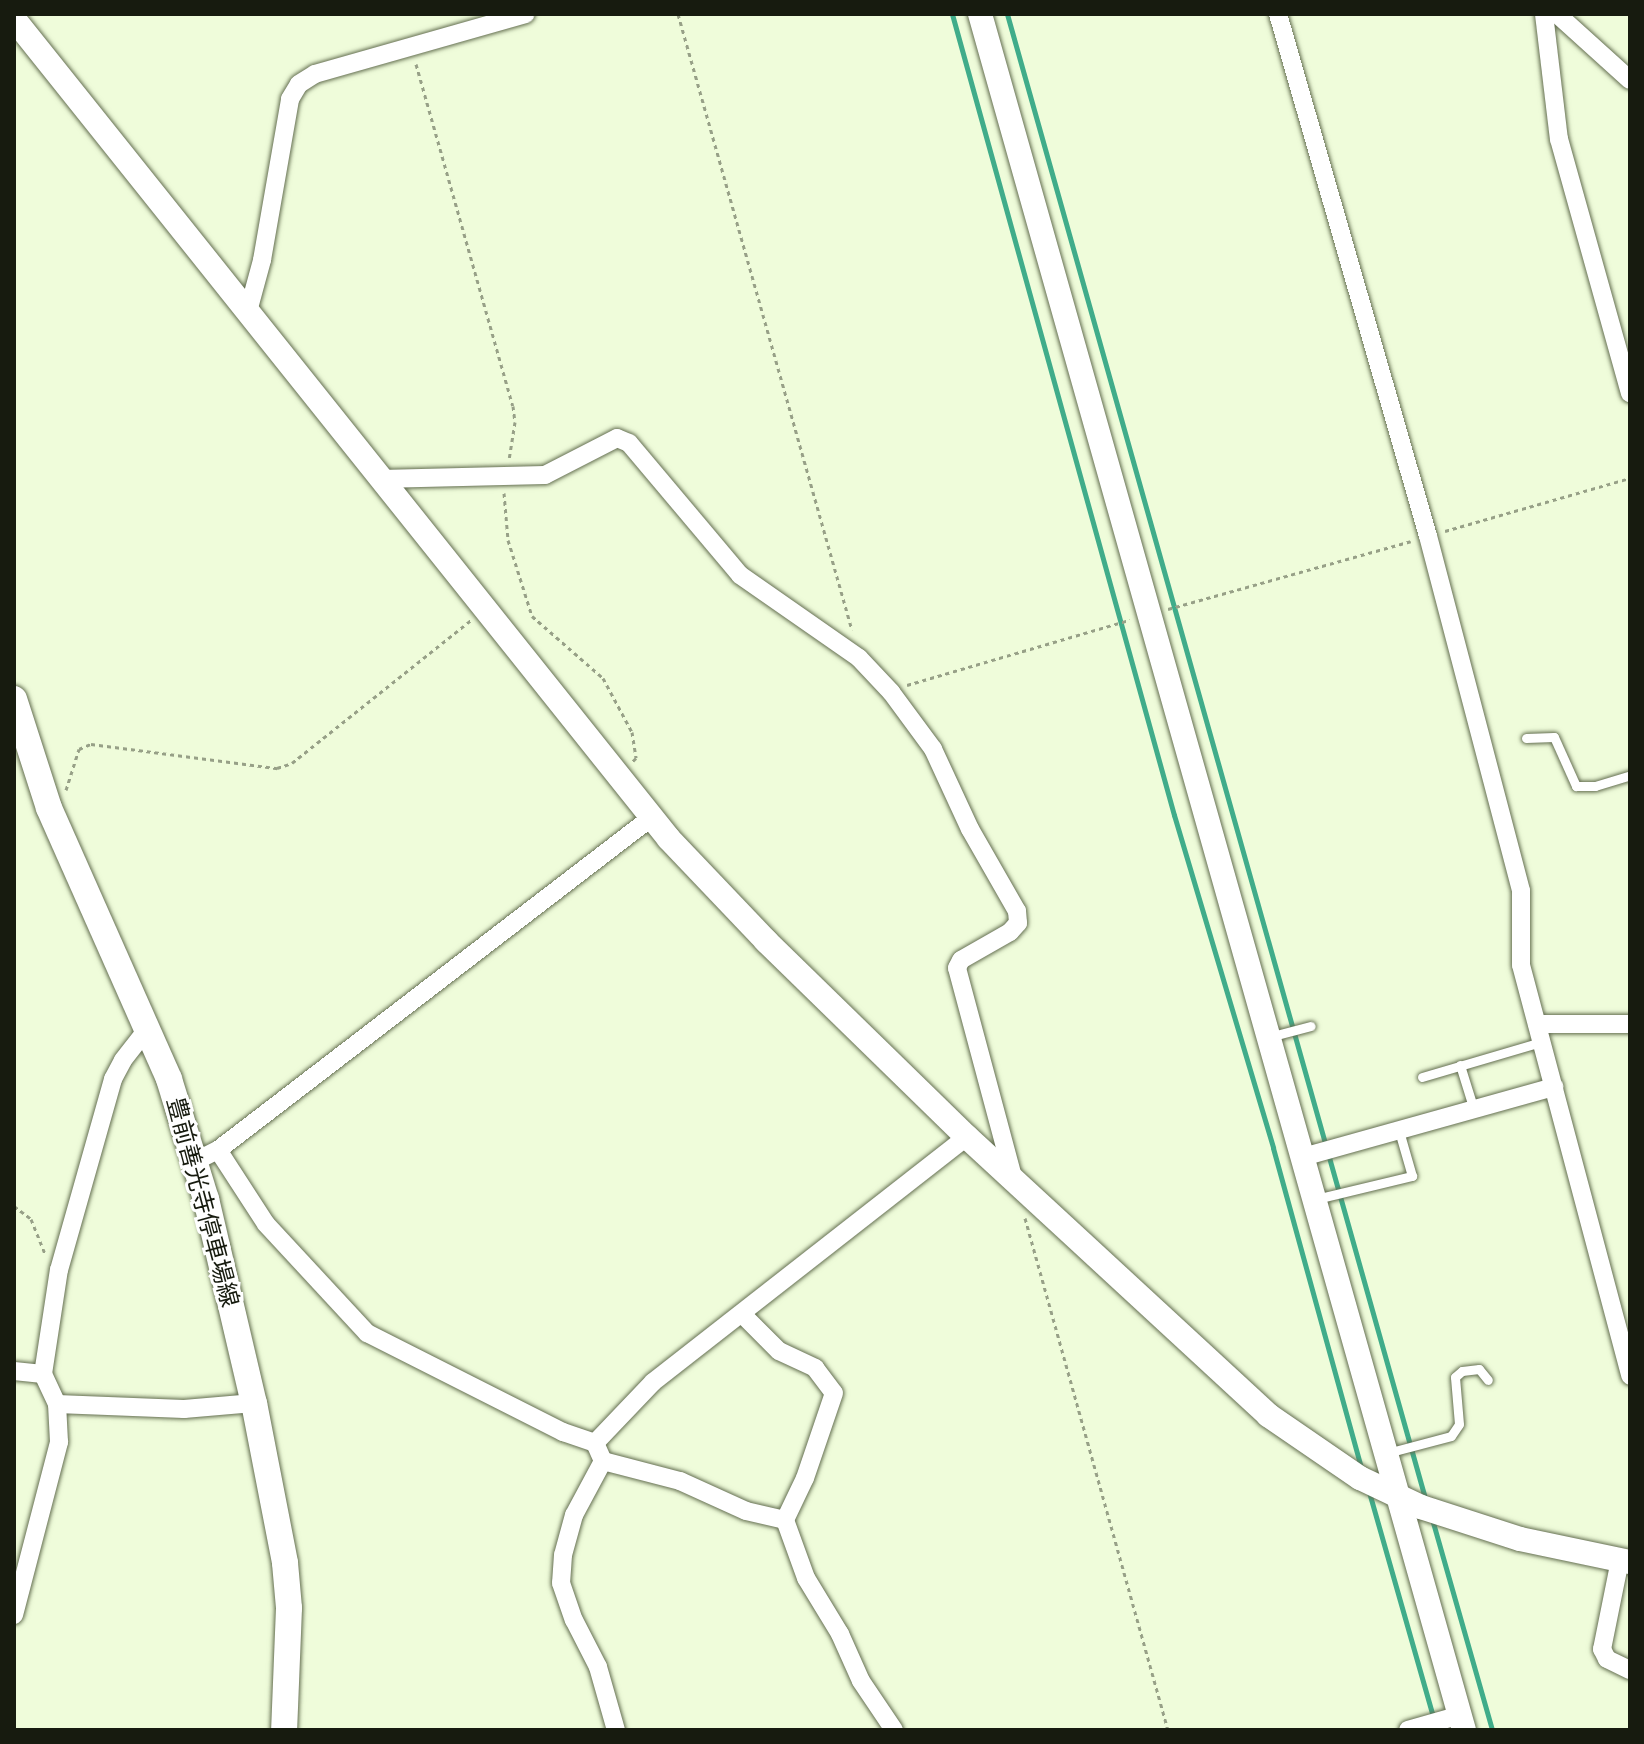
<!DOCTYPE html>
<meta charset="utf-8">
<style>
body{margin:0}
#map{position:relative;width:1644px;height:1744px;overflow:hidden;background:#effcda;font-family:"IBM Plex Sans","Noto Sans JP",sans-serif}
div>[style]{position:absolute}
.stream>*{height:5px;margin:-2.5px;padding:0 2.5px;transform-origin:2.5px;border-radius:2.5px;background:#40ac8a}
.path>*{height:3px;margin-top:-1.5px;transform-origin:0;background:repeating-linear-gradient(90deg,#97a087 0 4px,transparent 0 8px)}
.roads{filter:drop-shadow(0 0 2px #646f51) drop-shadow(0 0 2px #646f51)}
.service>*{height:9px;margin:-4.5px;padding:0 4.5px;transform-origin:4.5px;border-radius:4.5px;background:#fff}
.minor>*{height:18px;margin:-9px;padding:0 9px;transform-origin:9px;border-radius:9px;background:#fff}
.tertiary>*{height:24px;margin:-12px;padding:0 12px;transform-origin:12px;border-radius:12px;background:#fff}
.secondary>*{height:26px;margin:-13px;padding:0 13px;transform-origin:13px;border-radius:13px;background:#fff}
span{translate:-50% -50%;white-space:nowrap;text-align:center;line-height:1.15;-webkit-text-stroke:6px #fff;paint-order:stroke}
.street-label{font-size:24px;color:#171b0f}
.frame{position:absolute;inset:0;border:16px solid #171b0f;pointer-events:none}
</style>
<div id="map">
<div class="stream">
<i style="left:952px;top:14px;width:831px;rotate:74.51deg"></i>
<i style="left:1174px;top:815px;width:347px;rotate:73.4deg"></i>
<i style="left:1273px;top:1148px;width:332px;rotate:74.6deg"></i>
<i style="left:1007px;top:14px;width:1542px;rotate:74.27deg"></i>
<i style="left:1369px;top:1492px;width:234px;rotate:74.1deg"></i>
<i style="left:1432px;top:1519px;width:219px;rotate:74.1deg"></i>
</div>
<div class="path">
<i style="left:678px;top:14px;width:640px;rotate:74.23deg"></i>
<i style="left:416px;top:64px;width:355px;rotate:74.2deg"></i>
<i style="left:513px;top:406px;width:16px;rotate:83deg"></i>
<i style="left:515px;top:422px;width:36px;rotate:99deg"></i>
<i style="left:504px;top:493px;width:47px;rotate:85.1deg"></i>
<i style="left:508px;top:540px;width:80px;rotate:72.5deg"></i>
<i style="left:532px;top:616px;width:94px;rotate:41.1deg"></i>
<i style="left:603px;top:678px;width:61px;rotate:61.8deg"></i>
<i style="left:632px;top:732px;width:26px;rotate:81deg"></i>
<i style="left:636px;top:758px;width:7px;rotate:135deg"></i>
<i style="left:1445px;top:531px;width:192px;rotate:-16deg"></i>
<i style="left:1168px;top:609px;width:252px;rotate:-15.6deg"></i>
<i style="left:907px;top:685px;width:232px;rotate:-16.3deg"></i>
<i style="left:66px;top:790px;width:43px;rotate:-72.4deg"></i>
<i style="left:79px;top:749px;width:13px;rotate:-23deg"></i>
<i style="left:91px;top:744px;width:188px;rotate:7.4deg"></i>
<i style="left:277px;top:768px;width:16px;rotate:-18deg"></i>
<i style="left:292px;top:763px;width:229px;rotate:-38.6deg"></i>
<i style="left:14px;top:1206px;width:21px;rotate:37deg"></i>
<i style="left:31px;top:1219px;width:38px;rotate:68deg"></i>
<i style="left:1025px;top:1218px;width:532px;rotate:74.4deg"></i>
</div>
<div class="roads">
<div class="service">
<i style="left:1526px;top:738px;width:28px;rotate:-2deg"></i>
<i style="left:1554px;top:737px;width:54px;rotate:65.8deg"></i>
<i style="left:1576px;top:786px;width:19px"></i>
<i style="left:1595px;top:786px;width:37px;rotate:-17deg"></i>
<i style="left:1269px;top:1037px;width:43px;rotate:-14.7deg"></i>
<i style="left:1460px;top:1065px;width:47px;rotate:72.7deg"></i>
<i style="left:1422px;top:1077px;width:124px;rotate:-16.4deg"></i>
<i style="left:1316px;top:1199px;width:99px;rotate:-13.5deg"></i>
<i style="left:1412px;top:1176px;width:47px;rotate:-106.1deg"></i>
<i style="left:1387px;top:1453px;width:66px;rotate:-14.9deg"></i>
<i style="left:1451px;top:1436px;width:14px;rotate:-56deg"></i>
<i style="left:1459px;top:1424px;width:47px;rotate:-94.9deg"></i>
<i style="left:1455px;top:1377px;width:9px;rotate:-41deg"></i>
<i style="left:1462px;top:1371px;width:17px;rotate:-7deg"></i>
<i style="left:1479px;top:1369px;width:14px;rotate:51deg"></i>
</div>
<div class="minor">
<i style="left:1278px;top:14px;width:543px;rotate:73.97deg"></i>
<i style="left:1428px;top:536px;width:367px;rotate:75.3deg"></i>
<i style="left:1521px;top:891px;width:74px;rotate:90deg"></i>
<i style="left:1521px;top:965px;width:425px;rotate:75.1deg"></i>
<i style="left:1544px;top:14px;width:126px;rotate:83.2deg"></i>
<i style="left:1559px;top:139px;width:264px;rotate:74.4deg"></i>
<i style="left:1557px;top:14px;width:98px;rotate:42.1deg"></i>
<i style="left:249px;top:308px;width:50px;rotate:-74.8deg"></i>
<i style="left:262px;top:260px;width:163px;rotate:-80.1deg"></i>
<i style="left:290px;top:99px;width:17px;rotate:-59deg"></i>
<i style="left:299px;top:84px;width:19px;rotate:-32deg"></i>
<i style="left:315px;top:74px;width:219px;rotate:-15.9deg"></i>
<i style="left:380px;top:479px;width:165px;rotate:-1.4deg"></i>
<i style="left:545px;top:475px;width:81px;rotate:-27.2deg"></i>
<i style="left:617px;top:438px;width:13px;rotate:23deg"></i>
<i style="left:629px;top:443px;width:172px;rotate:49.9deg"></i>
<i style="left:740px;top:575px;width:145px;rotate:34.9deg"></i>
<i style="left:859px;top:658px;width:47px;rotate:46.7deg"></i>
<i style="left:891px;top:692px;width:71px;rotate:53.6deg"></i>
<i style="left:933px;top:749px;width:88px;rotate:65.2deg"></i>
<i style="left:970px;top:829px;width:95px;rotate:60.2deg"></i>
<i style="left:1017px;top:911px;width:12px;rotate:85deg"></i>
<i style="left:1018px;top:923px;width:12px;rotate:132deg"></i>
<i style="left:1010px;top:932px;width:56px;rotate:150.3deg"></i>
<i style="left:961px;top:960px;width:9px;rotate:117deg"></i>
<i style="left:957px;top:968px;width:220px;rotate:75deg"></i>
<i style="left:1537px;top:1024px;width:93px"></i>
<i style="left:218px;top:1150px;width:88px;rotate:57deg"></i>
<i style="left:266px;top:1224px;width:149px;rotate:47.2deg"></i>
<i style="left:367px;top:1333px;width:220px;rotate:26.8deg"></i>
<i style="left:563px;top:1432px;width:34px;rotate:19deg"></i>
<i style="left:595px;top:1443px;width:20px;rotate:66deg"></i>
<i style="left:1303px;top:1157px;width:261px;rotate:-15.6deg"></i>
<i style="left:194px;top:1162px;width:27px;rotate:-27deg"></i>
<i style="left:218px;top:1150px;width:547px;rotate:-37.5deg"></i>
<i style="left:742px;top:1314px;width:52px;rotate:45deg"></i>
<i style="left:779px;top:1351px;width:40px;rotate:25deg"></i>
<i style="left:815px;top:1368px;width:31px;rotate:53deg"></i>
<i style="left:834px;top:1393px;width:90px;rotate:108.8deg"></i>
<i style="left:805px;top:1478px;width:47px;rotate:115.5deg"></i>
<i style="left:785px;top:1520px;width:62px;rotate:70.1deg"></i>
<i style="left:806px;top:1578px;width:66px;rotate:58.7deg"></i>
<i style="left:840px;top:1634px;width:51px;rotate:65.9deg"></i>
<i style="left:861px;top:1681px;width:59px;rotate:56deg"></i>
<i style="left:14px;top:1371px;width:29px;rotate:6deg"></i>
<i style="left:57px;top:1404px;width:127px;rotate:2.3deg"></i>
<i style="left:184px;top:1409px;width:70px;rotate:-4.9deg"></i>
<i style="left:595px;top:1443px;width:84px;rotate:-46.4deg"></i>
<i style="left:653px;top:1382px;width:398px;rotate:-38deg"></i>
<i style="left:603px;top:1461px;width:61px;rotate:118.2deg"></i>
<i style="left:574px;top:1515px;width:41px;rotate:105.4deg"></i>
<i style="left:563px;top:1555px;width:28px;rotate:94deg"></i>
<i style="left:561px;top:1583px;width:39px;rotate:71deg"></i>
<i style="left:574px;top:1620px;width:53px;rotate:62.9deg"></i>
<i style="left:598px;top:1667px;width:66px;rotate:74.1deg"></i>
<i style="left:603px;top:1461px;width:80px;rotate:14.6deg"></i>
<i style="left:680px;top:1481px;width:72px;rotate:24.4deg"></i>
<i style="left:746px;top:1511px;width:40px;rotate:13deg"></i>
<i style="left:1620px;top:1560px;width:91px;rotate:101.4deg"></i>
<i style="left:1602px;top:1649px;width:11px;rotate:63deg"></i>
<i style="left:1607px;top:1659px;width:25px;rotate:26deg"></i>
<i style="left:14px;top:1615px;width:179px;rotate:-75.4deg"></i>
<i style="left:59px;top:1442px;width:38px;rotate:-93deg"></i>
<i style="left:57px;top:1404px;width:33px;rotate:-115deg"></i>
<i style="left:43px;top:1374px;width:105px;rotate:-81.3deg"></i>
<i style="left:59px;top:1270px;width:198px;rotate:-74.2deg"></i>
<i style="left:113px;top:1079px;width:21px;rotate:-62deg"></i>
<i style="left:123px;top:1060px;width:41px;rotate:-52deg"></i>
<i style="left:1408px;top:1730px;width:54px;rotate:-16.1deg"></i>
</div>
<div class="tertiary">
<i style="left:980px;top:14px;width:1783px;rotate:74.25deg"></i>
<i style="left:14px;top:19px;width:1049px;rotate:51.38deg"></i>
<i style="left:669px;top:839px;width:141px;rotate:46.4deg"></i>
<i style="left:766px;top:941px;width:281px;rotate:44.3deg"></i>
<i style="left:967px;top:1137px;width:410px;rotate:42.7deg"></i>
<i style="left:1268px;top:1415px;width:112px;rotate:34.4deg"></i>
<i style="left:1360px;top:1478px;width:68px;rotate:25.4deg"></i>
<i style="left:1421px;top:1507px;width:104px;rotate:17.9deg"></i>
<i style="left:1520px;top:1539px;width:112px;rotate:11.8deg"></i>
</div>
<div class="secondary">
<i style="left:14px;top:699px;width:114px;rotate:72.2deg"></i>
<i style="left:49px;top:808px;width:296px;rotate:66.1deg"></i>
<i style="left:169px;top:1079px;width:126px;rotate:72.9deg"></i>
<i style="left:206px;top:1199px;width:210px;rotate:76.8deg"></i>
<i style="left:254px;top:1403px;width:163px;rotate:79deg"></i>
<i style="left:285px;top:1563px;width:45px;rotate:84.9deg"></i>
<i style="left:289px;top:1608px;width:122px;rotate:92.3deg"></i>
</div>
</div>
<div class="street-label">
<span style="left:203px;top:1202px;rotate:75deg">豊前善光寺停車場線</span>
</div>
<div class="frame"></div>
</div>
